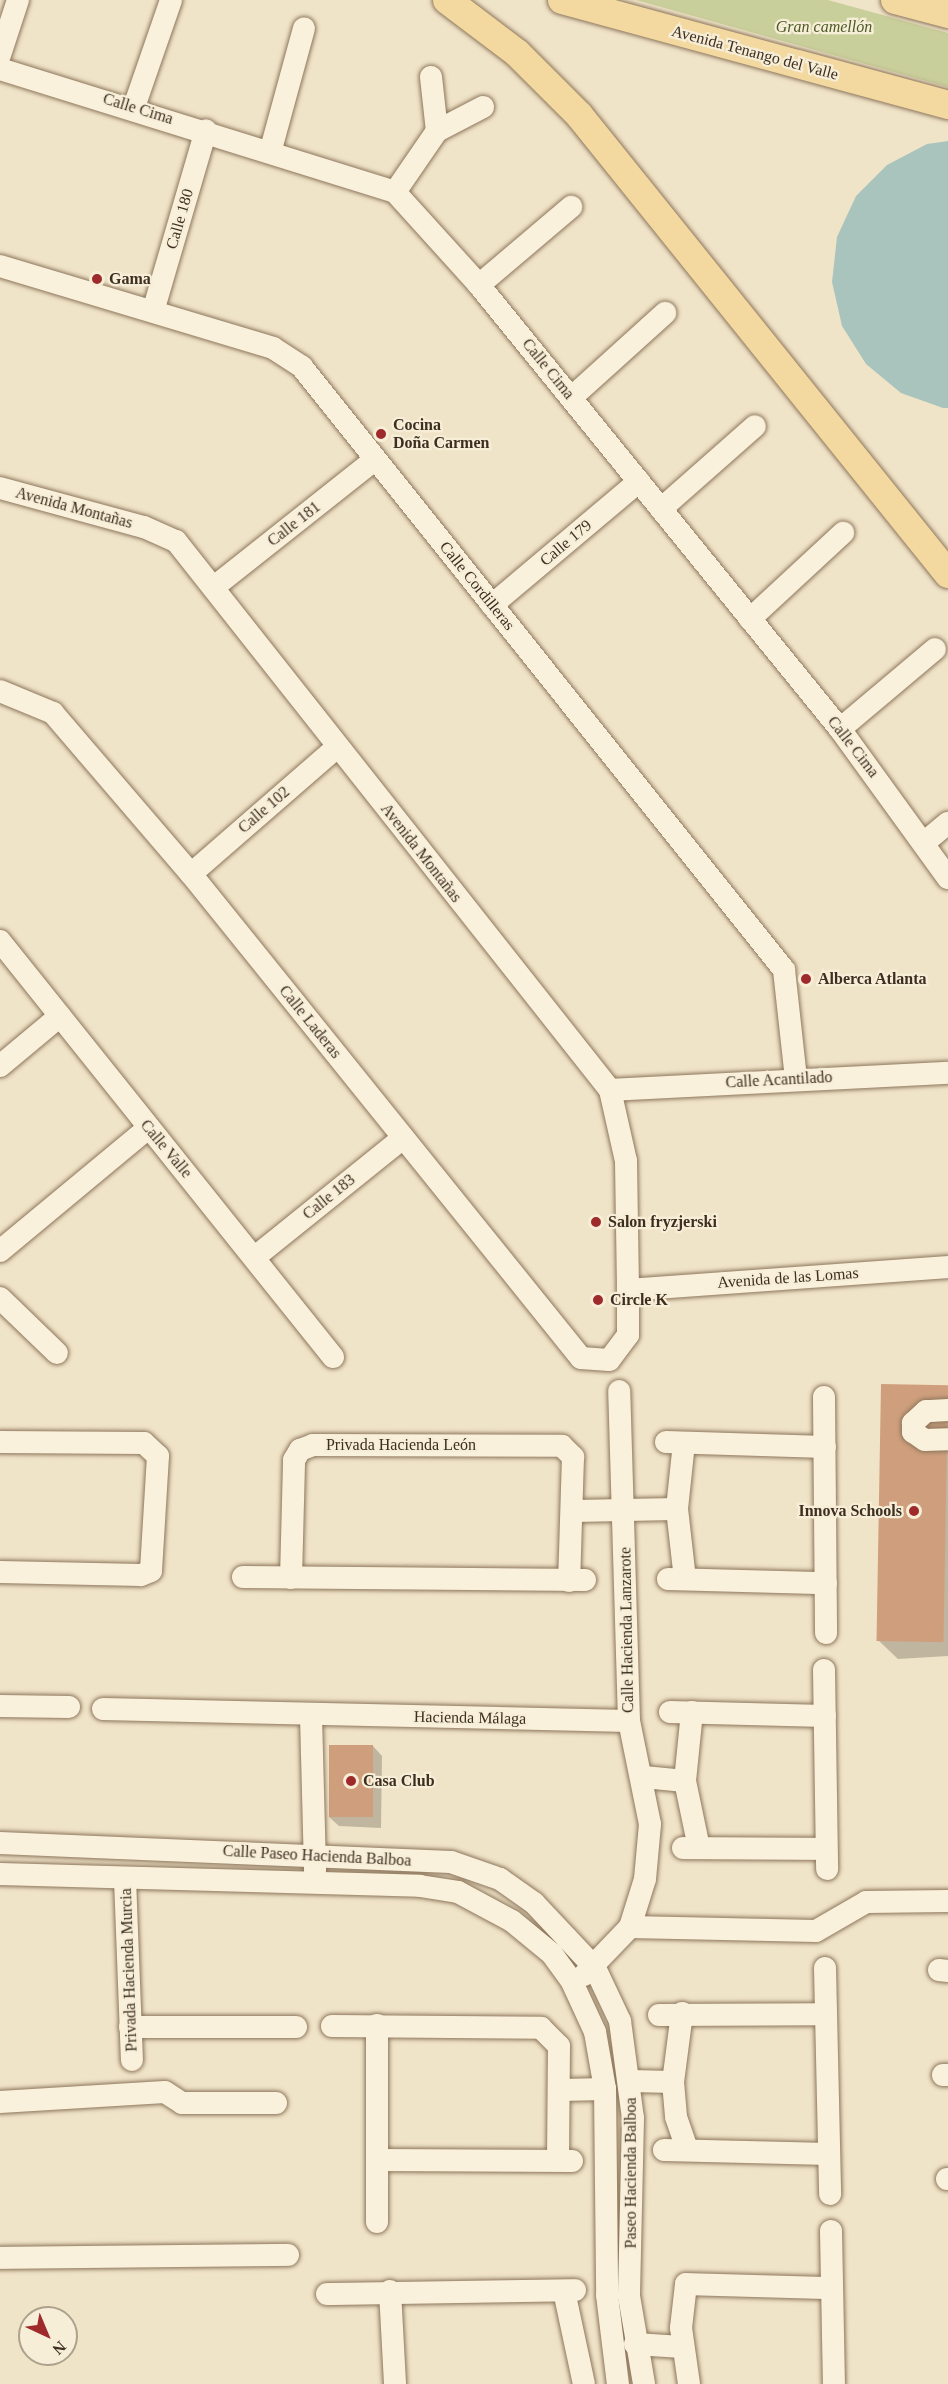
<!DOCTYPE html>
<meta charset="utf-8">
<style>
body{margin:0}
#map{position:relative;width:948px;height:2384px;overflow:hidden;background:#f0e4c8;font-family:Georgia,serif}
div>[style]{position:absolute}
.green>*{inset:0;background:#c9cf9b}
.water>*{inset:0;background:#a9c4bc}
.shadow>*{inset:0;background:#0003}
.building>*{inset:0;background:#cf9f7d;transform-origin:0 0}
.roads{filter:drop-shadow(0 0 2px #8d765c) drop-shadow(0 0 2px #8d765c)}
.minor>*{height:22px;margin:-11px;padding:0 11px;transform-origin:11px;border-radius:11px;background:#faf1dc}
.major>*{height:28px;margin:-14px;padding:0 14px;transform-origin:14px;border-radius:14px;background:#f3d9a0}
.dots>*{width:16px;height:16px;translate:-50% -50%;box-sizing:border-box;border:3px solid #f7eed8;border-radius:50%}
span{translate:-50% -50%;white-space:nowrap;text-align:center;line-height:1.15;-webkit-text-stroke:4.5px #f7eed8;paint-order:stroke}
.park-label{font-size:16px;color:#4d5a26;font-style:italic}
.street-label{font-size:16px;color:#3d2e20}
.poi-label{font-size:16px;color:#3d2e20;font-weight:700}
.left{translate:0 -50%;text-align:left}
.right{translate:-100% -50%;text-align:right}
.north{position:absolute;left:18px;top:2306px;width:60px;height:60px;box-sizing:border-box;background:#f7eed8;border:2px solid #ada18e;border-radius:50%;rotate:136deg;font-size:16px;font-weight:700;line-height:24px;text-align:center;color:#3d2e20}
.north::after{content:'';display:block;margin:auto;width:21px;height:27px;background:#9e2a2b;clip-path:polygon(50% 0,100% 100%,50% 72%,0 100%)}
</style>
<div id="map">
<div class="green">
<i style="clip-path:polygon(636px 0,828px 0,948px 33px,948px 87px)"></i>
</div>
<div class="water">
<i style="clip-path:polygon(948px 141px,948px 408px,943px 408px,901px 393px,866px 364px,842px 326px,832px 282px,837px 237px,856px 196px,887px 165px,927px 144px)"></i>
</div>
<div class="shadow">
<i style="clip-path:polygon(948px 1387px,948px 1656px,898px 1659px,879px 1641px)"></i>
<i style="clip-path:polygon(373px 1746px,382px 1756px,381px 1828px,339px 1826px,329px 1817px)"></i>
</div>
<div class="building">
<i style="left:881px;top:1384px;width:67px;height:257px;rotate:1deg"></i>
<i style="left:329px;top:1745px;width:44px;height:72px"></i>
</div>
<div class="roads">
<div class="minor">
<i style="left:0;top:55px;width:58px;rotate:-71.9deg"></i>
<i style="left:0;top:69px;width:414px;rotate:17.3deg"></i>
<i style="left:395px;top:192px;width:125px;rotate:47.9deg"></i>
<i style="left:479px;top:285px;width:572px;rotate:50.89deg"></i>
<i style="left:840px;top:729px;width:184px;rotate:54.1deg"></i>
<i style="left:431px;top:77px;width:54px;rotate:83.7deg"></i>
<i style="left:134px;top:107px;width:113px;rotate:-70.9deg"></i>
<i style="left:271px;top:149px;width:125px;rotate:-74.7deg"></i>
<i style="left:395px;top:192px;width:74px;rotate:-55.5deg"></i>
<i style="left:437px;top:131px;width:52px;rotate:-27.6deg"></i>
<i style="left:0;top:266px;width:285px;rotate:16.7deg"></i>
<i style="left:273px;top:348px;width:35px;rotate:33deg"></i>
<i style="left:302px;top:367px;width:772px;rotate:51.36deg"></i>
<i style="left:784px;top:970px;width:110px;rotate:83.7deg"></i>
<i style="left:479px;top:285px;width:121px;rotate:-40.3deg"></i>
<i style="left:154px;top:308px;width:185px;rotate:-73.7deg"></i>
<i style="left:571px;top:398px;width:127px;rotate:-42.1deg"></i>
<i style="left:0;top:488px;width:149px;rotate:15.2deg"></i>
<i style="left:144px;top:527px;width:35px;rotate:24deg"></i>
<i style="left:176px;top:541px;width:700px;rotate:51.67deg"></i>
<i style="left:610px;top:1090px;width:73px;rotate:77.3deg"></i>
<i style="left:626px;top:1161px;width:129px;rotate:89.1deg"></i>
<i style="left:628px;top:1290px;width:45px;rotate:90deg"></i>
<i style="left:628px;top:1335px;width:31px;rotate:127deg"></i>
<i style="left:609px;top:1360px;width:28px;rotate:-176deg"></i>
<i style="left:581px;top:1358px;width:622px;rotate:-128.86deg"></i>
<i style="left:191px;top:874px;width:212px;rotate:-130.6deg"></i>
<i style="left:53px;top:713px;width:57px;rotate:-157.5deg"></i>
<i style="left:661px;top:509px;width:125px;rotate:-41.4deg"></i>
<i style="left:214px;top:587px;width:204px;rotate:-38.4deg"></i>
<i style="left:492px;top:605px;width:192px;rotate:-40.1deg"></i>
<i style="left:750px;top:619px;width:127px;rotate:-42.8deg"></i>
<i style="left:840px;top:729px;width:124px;rotate:-40.1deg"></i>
<i style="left:925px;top:842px;width:30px;rotate:-40deg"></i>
<i style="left:191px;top:874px;width:194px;rotate:-41deg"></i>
<i style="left:0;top:941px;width:533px;rotate:51.32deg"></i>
<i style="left:0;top:1066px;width:78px;rotate:-39.8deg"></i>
<i style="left:610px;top:1090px;width:338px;rotate:-2.9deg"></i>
<i style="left:0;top:1251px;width:192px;rotate:-39.7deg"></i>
<i style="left:255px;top:1257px;width:190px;rotate:-38.8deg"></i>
<i style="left:628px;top:1290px;width:321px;rotate:-4.1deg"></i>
<i style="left:0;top:1298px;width:79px;rotate:44deg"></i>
<i style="left:824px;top:1397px;width:236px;rotate:89.5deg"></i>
<i style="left:948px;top:1410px;width:22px;rotate:177deg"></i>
<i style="left:926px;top:1411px;width:18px;rotate:137deg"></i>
<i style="left:913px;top:1423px;width:9px;rotate:90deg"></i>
<i style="left:913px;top:1432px;width:14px;rotate:34deg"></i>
<i style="left:925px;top:1440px;width:23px;rotate:-2deg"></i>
<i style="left:0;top:1442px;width:144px;rotate:0.4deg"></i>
<i style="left:144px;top:1443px;width:19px;rotate:43deg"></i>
<i style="left:158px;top:1456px;width:115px;rotate:93.5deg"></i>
<i style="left:151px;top:1571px;width:11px;rotate:158deg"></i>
<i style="left:141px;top:1575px;width:141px;rotate:-178.8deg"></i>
<i style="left:666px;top:1442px;width:159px;rotate:1.8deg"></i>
<i style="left:684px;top:1443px;width:66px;rotate:96.1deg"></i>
<i style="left:677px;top:1509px;width:70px;rotate:83.5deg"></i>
<i style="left:573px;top:1511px;width:104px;rotate:-1.1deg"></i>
<i style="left:243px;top:1577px;width:342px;rotate:0.5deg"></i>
<i style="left:291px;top:1578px;width:118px;rotate:-88.5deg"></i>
<i style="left:294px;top:1460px;width:12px;rotate:-59deg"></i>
<i style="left:300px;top:1450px;width:14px;rotate:-21deg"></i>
<i style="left:313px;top:1445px;width:249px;rotate:0.2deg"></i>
<i style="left:562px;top:1446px;width:16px;rotate:45deg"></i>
<i style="left:573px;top:1457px;width:124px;rotate:91.8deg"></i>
<i style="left:668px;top:1579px;width:158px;rotate:1.5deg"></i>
<i style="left:824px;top:1670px;width:199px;rotate:89.1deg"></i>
<i style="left:0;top:1706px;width:69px;rotate:0.8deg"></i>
<i style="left:103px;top:1709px;width:526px;rotate:1.31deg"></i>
<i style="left:670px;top:1712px;width:155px;rotate:1.5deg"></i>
<i style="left:692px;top:1712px;width:69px;rotate:95.8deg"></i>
<i style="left:685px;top:1781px;width:68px;rotate:78.2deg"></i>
<i style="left:311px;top:1716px;width:155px;rotate:88.5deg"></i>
<i style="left:644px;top:1777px;width:41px;rotate:5.6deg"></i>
<i style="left:0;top:1843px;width:451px;rotate:2.4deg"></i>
<i style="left:451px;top:1862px;width:52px;rotate:19.1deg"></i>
<i style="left:500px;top:1879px;width:42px;rotate:35.2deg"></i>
<i style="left:534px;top:1903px;width:89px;rotate:46.8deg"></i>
<i style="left:595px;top:1968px;width:59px;rotate:64.7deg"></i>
<i style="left:620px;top:2021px;width:98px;rotate:82.4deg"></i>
<i style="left:633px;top:2118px;width:178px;rotate:91.3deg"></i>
<i style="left:629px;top:2296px;width:89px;rotate:80.3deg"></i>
<i style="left:683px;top:1848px;width:143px;rotate:0.4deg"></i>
<i style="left:0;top:1874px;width:420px;rotate:1.6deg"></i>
<i style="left:420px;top:1886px;width:38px;rotate:9deg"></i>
<i style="left:458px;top:1892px;width:61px;rotate:28.2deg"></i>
<i style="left:512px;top:1921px;width:52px;rotate:39.5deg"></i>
<i style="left:552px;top:1954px;width:34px;rotate:54deg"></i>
<i style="left:572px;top:1982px;width:55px;rotate:65.3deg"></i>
<i style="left:595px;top:2032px;width:58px;rotate:80deg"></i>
<i style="left:605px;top:2089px;width:206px;rotate:89.4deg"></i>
<i style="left:607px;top:2295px;width:90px;rotate:83deg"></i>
<i style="left:125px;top:1879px;width:181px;rotate:87.8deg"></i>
<i style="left:630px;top:1927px;width:186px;rotate:1.2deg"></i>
<i style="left:816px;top:1931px;width:58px;rotate:-30.1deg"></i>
<i style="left:866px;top:1902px;width:82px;rotate:-0.7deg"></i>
<i style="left:825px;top:1968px;width:226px;rotate:88.7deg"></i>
<i style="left:939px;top:1970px;width:9px;rotate:6deg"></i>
<i style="left:584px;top:1975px;width:66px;rotate:-46.2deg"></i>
<i style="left:630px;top:1927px;width:50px;rotate:-72.6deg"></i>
<i style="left:645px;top:1879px;width:55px;rotate:-84.8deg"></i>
<i style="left:650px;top:1824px;width:105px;rotate:-101.5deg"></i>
<i style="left:629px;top:1721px;width:330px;rotate:-91.7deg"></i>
<i style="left:682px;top:2013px;width:70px;rotate:97.4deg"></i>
<i style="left:673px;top:2082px;width:35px;rotate:85deg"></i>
<i style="left:676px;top:2117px;width:34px;rotate:71deg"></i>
<i style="left:659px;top:2015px;width:166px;rotate:-0.3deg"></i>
<i style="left:332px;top:2026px;width:209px;rotate:0.5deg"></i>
<i style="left:541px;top:2028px;width:25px;rotate:45deg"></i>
<i style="left:559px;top:2046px;width:114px;rotate:90.5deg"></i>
<i style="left:130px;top:2027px;width:166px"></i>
<i style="left:943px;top:2075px;width:5px"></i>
<i style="left:631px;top:2081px;width:42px;rotate:1.4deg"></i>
<i style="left:561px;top:2090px;width:44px;rotate:-1.3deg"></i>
<i style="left:0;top:2102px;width:165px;rotate:-3.5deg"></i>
<i style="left:165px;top:2092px;width:20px;rotate:33deg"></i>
<i style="left:182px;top:2103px;width:94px"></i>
<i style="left:664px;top:2150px;width:165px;rotate:1.4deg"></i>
<i style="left:377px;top:2160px;width:195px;rotate:0.3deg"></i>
<i style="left:947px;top:2179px;width:1px"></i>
<i style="left:377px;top:2222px;width:197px;rotate:-90deg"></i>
<i style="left:831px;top:2231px;width:153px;rotate:88.9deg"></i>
<i style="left:0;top:2258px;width:288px;rotate:-0.6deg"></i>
<i style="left:390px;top:2291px;width:93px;rotate:86.9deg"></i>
<i style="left:564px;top:2291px;width:95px;rotate:77.9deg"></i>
<i style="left:327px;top:2294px;width:248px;rotate:-0.9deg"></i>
<i style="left:635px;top:2344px;width:47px;rotate:3.7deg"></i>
<i style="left:689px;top:2384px;width:57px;rotate:-98.1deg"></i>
<i style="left:681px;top:2328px;width:44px;rotate:-83.5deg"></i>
<i style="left:686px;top:2284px;width:146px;rotate:1.6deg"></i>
</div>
<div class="major">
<i style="left:447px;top:0;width:88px;rotate:37.1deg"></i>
<i style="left:517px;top:53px;width:88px;rotate:45deg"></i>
<i style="left:579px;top:115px;width:589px;rotate:51.2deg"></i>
<i style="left:562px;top:0;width:400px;rotate:15.2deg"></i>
<i style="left:895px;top:0;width:55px;rotate:14.8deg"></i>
</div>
</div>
<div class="dots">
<i style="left:97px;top:279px;background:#9e2a2b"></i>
<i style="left:381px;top:434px;background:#9e2a2b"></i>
<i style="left:806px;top:979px;background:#9e2a2b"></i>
<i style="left:596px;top:1222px;background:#9e2a2b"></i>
<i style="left:598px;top:1300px;background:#9e2a2b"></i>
<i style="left:914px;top:1511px;background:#9e2a2b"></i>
<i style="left:351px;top:1781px;background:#9e2a2b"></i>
</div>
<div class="park-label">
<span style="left:824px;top:27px">Gran camellón</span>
</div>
<div class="street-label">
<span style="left:755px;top:53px;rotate:15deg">Avenida Tenango del Valle</span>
<span style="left:138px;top:109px;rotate:17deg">Calle Cima</span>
<span style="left:180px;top:219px;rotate:-74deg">Calle 180</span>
<span style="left:548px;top:369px;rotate:51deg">Calle Cima</span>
<span style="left:74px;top:508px;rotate:15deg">Avenida Montañas</span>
<span style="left:294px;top:524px;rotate:-38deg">Calle 181</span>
<span style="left:566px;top:543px;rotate:-40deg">Calle 179</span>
<span style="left:477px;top:586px;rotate:51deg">Calle Cordilleras</span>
<span style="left:853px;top:747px;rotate:52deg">Calle Cima</span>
<span style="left:264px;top:810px;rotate:-41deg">Calle 102</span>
<span style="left:421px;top:853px;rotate:52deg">Avenida Montañas</span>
<span style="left:310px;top:1022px;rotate:51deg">Calle Laderas</span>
<span style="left:779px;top:1080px;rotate:-3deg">Calle Acantilado</span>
<span style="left:166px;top:1149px;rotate:50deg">Calle Valle</span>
<span style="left:329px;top:1197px;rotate:-39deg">Calle 183</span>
<span style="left:788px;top:1278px;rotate:-4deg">Avenida de las Lomas</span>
<span style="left:401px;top:1445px">Privada Hacienda León</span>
<span style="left:627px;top:1630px;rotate:-91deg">Calle Hacienda Lanzarote</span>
<span style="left:470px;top:1718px;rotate:1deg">Hacienda Málaga</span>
<span style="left:317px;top:1856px;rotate:3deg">Calle Paseo Hacienda Balboa</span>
<span style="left:129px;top:1970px;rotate:-92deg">Privada Hacienda Murcia</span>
<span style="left:631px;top:2173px;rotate:-90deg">Paseo Hacienda Balboa</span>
</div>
<div class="poi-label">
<span class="left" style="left:109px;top:279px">Gama</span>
<span class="left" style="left:393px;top:434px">Cocina<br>Doña Carmen</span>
<span class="left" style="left:818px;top:979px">Alberca Atlanta</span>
<span class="left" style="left:608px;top:1222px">Salon fryzjerski</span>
<span class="left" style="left:610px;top:1300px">Circle K</span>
<span class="right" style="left:902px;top:1511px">Innova Schools</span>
<span class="left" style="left:363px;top:1781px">Casa Club</span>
</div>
<div class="north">N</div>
</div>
